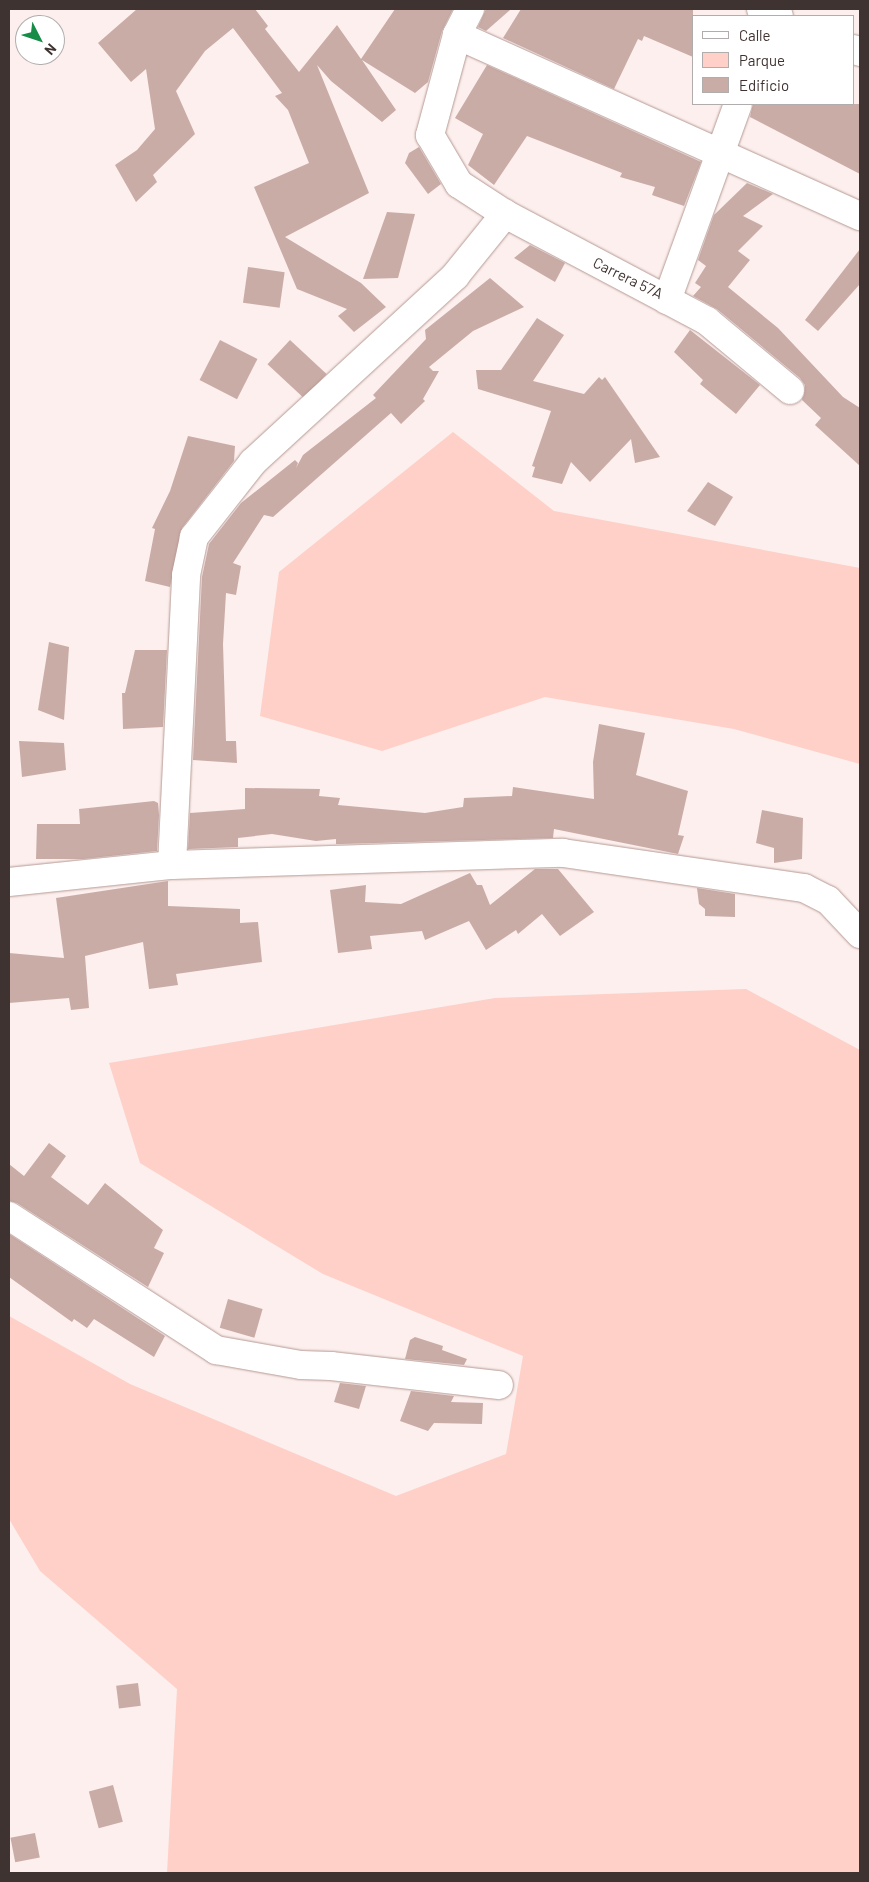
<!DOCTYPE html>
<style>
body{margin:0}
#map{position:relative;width:869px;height:1882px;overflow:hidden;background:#fcefed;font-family:Barlow,sans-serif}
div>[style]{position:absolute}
.green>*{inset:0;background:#fed0c8}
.building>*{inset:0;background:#caaca7;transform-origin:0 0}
.roads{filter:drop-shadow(0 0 1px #b59993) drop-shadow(0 0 1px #b59993)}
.street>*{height:28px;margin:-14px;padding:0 14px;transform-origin:14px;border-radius:14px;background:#fff}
span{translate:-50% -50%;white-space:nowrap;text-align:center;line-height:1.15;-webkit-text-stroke:5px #fff;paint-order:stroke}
.street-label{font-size:15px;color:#3f3331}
.frame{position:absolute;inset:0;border:10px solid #3f3331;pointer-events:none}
.legend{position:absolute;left:692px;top:15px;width:162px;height:90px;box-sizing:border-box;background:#fff;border:1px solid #b2adad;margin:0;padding:6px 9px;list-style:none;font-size:15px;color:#3f3331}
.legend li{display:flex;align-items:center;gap:10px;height:25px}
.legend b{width:25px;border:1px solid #b2adad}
.north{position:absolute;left:15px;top:15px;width:50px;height:50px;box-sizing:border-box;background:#fff;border:1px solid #b2adad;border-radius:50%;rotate:131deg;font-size:14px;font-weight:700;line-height:20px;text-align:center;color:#3f3331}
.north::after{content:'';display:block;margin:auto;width:18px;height:22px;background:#168c46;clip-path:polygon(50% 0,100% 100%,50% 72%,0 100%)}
</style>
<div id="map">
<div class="green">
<i style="clip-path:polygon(453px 432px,554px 511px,860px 568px,860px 764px,734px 729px,545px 697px,382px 751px,260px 716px,279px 572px)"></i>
<i style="clip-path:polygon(746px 989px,860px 1050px,860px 1873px,167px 1873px,177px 1689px,40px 1571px,9px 1519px,9px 1316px,130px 1384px,396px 1496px,506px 1454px,523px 1356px,323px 1274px,140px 1163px,109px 1063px,495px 998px)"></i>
</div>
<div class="building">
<i style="clip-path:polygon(137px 9px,255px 9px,268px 26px,265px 29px,299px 72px,337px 25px,361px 59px,395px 9px,453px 9px,442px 31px,428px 82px,415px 93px,362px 60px,396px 110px,382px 122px,331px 81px,317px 65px,369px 193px,285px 237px,361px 283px,386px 307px,354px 332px,338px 316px,347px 309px,297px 289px,254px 187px,309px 163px,288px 110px,275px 96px,282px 93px,233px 28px,205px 51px,176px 91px,195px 134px,153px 175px,157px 182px,136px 202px,115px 165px,137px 150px,155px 129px,146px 69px,131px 82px,98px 43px)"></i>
<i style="clip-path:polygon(486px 9px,511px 9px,486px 31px,478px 27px)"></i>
<i style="clip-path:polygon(521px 9px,693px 9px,693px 57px,644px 36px,642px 41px,638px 39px,614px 89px,503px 38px)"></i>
<i style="clip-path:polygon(487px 65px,701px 162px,684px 206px,652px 195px,655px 187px,620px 177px,622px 173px,527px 136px,494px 185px,468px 165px,483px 134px,455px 118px)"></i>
<i style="clip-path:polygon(753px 104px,860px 104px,860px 174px,750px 117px)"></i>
<i style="clip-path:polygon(419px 147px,441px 184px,428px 194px,405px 163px,409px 153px)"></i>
<i style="clip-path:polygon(747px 183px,773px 194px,743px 216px,763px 226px,738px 251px,750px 260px,728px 287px,778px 328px,843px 397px,860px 408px,860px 466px,815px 425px,821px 418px,802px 400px,805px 385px,800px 378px,717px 309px,693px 296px,701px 287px,695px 283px,706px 266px,698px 260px,714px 215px)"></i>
<i style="clip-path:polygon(387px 212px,415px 214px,398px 278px,363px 279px)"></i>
<i style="clip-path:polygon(530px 245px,565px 263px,555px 282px,514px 258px)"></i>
<i style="clip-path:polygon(860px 249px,860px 284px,818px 331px,805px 320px)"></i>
<i style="left:248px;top:267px;width:37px;height:36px;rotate:8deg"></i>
<i style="clip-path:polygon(490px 278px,524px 307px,473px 331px,429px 367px,433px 371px,439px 371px,423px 399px,425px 401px,401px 424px,391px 413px,273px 517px,264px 515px,233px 563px,241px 566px,236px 595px,226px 593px,223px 644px,226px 741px,236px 741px,237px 763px,193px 760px,202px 577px,209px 544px,241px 503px,295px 460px,298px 463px,296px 468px,303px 455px,376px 398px,373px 395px,426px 339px,425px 330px)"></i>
<i style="clip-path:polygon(537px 318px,564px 335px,533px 381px,584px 394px,599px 377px,602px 380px,605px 377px,660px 457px,635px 463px,631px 439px,590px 482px,571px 462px,562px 484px,532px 477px,535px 467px,532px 466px,551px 411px,478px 389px,476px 370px,501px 370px)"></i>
<i style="clip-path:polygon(690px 330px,760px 385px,736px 414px,700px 384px,703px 380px,674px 352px)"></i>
<i style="left:220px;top:340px;width:42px;height:45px;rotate:27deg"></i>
<i style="left:290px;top:340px;width:50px;height:33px;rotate:43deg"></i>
<i style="clip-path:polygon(188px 436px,235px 446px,234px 461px,182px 528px,170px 587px,145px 581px,155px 529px,152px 528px,170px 491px)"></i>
<i style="clip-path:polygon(708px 482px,733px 497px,715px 526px,687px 511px)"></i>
<i style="clip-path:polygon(49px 642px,69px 647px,64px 720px,38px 710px)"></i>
<i style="clip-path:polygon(135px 650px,167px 650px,163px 727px,123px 729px,122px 693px,125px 693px)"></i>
<i style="clip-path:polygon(599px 724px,645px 733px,636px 775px,688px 791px,678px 835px,684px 836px,678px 854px,554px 829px,553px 838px,340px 844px,336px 844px,336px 839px,316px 841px,272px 834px,238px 838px,238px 847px,188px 849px,190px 813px,245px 809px,245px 788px,320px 789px,319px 796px,340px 798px,338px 805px,425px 813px,463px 807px,464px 798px,512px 796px,513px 787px,594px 799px,593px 762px)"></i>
<i style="clip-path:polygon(19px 741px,64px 743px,66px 770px,22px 777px)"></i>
<i style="clip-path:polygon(154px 801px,158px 803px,159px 815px,157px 851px,83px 859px,36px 859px,37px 824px,80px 824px,79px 809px)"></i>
<i style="clip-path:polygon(762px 810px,803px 818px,802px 859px,774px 863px,774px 848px,756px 843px)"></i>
<i style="clip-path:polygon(535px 869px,558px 869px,594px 912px,560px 936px,542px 914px,518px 934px,516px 930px,486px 950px,469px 921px,425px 940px,422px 931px,370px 936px,372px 949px,338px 953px,330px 890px,366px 885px,365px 902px,401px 904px,470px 873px,477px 885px,482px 885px,490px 905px)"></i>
<i style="clip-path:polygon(168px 881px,168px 906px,240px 909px,240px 923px,258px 922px,262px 962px,176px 974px,178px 985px,149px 989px,143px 942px,85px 956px,89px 1008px,71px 1010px,69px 998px,9px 1003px,9px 953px,64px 958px,56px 898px)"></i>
<i style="clip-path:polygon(697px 888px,735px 894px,735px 917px,705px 916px,705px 909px,699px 904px)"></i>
<i style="clip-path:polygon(49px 1143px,66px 1156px,51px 1177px,88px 1205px,105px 1183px,163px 1230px,154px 1248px,164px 1253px,148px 1287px,17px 1203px,9px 1201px,9px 1164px,24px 1176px)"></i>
<i style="clip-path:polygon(9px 1234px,165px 1336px,154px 1357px,94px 1319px,87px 1328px,74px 1319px,72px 1322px,9px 1277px)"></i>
<i style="left:228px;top:1299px;width:36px;height:30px;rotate:16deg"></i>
<i style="clip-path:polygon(415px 1337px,443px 1346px,442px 1350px,467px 1359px,464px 1365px,405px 1359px,410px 1340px)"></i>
<i style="clip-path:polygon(340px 1383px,366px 1386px,359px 1409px,334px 1402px)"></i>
<i style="clip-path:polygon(411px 1391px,454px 1396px,451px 1402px,483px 1403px,482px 1424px,434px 1423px,428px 1431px,400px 1421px)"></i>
<i style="left:138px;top:1683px;width:23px;height:22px;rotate:83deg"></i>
<i style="left:113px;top:1785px;width:38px;height:25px;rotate:75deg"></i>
<i style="left:35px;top:1833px;width:25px;height:25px;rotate:79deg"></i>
</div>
<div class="roads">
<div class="street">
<i style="left:470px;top:9px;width:29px;rotate:117deg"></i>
<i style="left:457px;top:35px;width:104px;rotate:105.1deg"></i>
<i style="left:430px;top:135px;width:57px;rotate:59.4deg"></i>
<i style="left:459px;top:184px;width:55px;rotate:33.1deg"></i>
<i style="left:505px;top:214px;width:229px;rotate:27.9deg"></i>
<i style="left:707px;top:321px;width:108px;rotate:39.7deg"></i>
<i style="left:761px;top:9px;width:19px;rotate:21deg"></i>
<i style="left:457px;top:35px;width:442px;rotate:24.2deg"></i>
<i style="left:853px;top:49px;width:8px;rotate:23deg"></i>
<i style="left:667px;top:300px;width:208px;rotate:-70.1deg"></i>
<i style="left:172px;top:865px;width:290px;rotate:-87.2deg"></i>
<i style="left:186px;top:575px;width:39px;rotate:-78deg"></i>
<i style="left:194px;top:537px;width:95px;rotate:-51.8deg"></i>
<i style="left:253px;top:462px;width:275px;rotate:-42.6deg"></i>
<i style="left:455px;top:276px;width:80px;rotate:-51.1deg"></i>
<i style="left:9px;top:882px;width:164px;rotate:-6deg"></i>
<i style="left:172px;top:865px;width:391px;rotate:-1.8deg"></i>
<i style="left:563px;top:853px;width:244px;rotate:8.3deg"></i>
<i style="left:804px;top:888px;width:27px;rotate:27deg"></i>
<i style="left:828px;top:900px;width:47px;rotate:46.7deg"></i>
<i style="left:9px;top:1216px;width:247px;rotate:32.9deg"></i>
<i style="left:216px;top:1350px;width:86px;rotate:10deg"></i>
<i style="left:301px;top:1365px;width:30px;rotate:2deg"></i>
<i style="left:331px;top:1366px;width:169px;rotate:6.5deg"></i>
</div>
</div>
<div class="street-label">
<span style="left:628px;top:278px;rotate:26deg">Carrera 57A</span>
</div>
<div class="frame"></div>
<ul class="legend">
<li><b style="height:6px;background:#fff"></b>Calle</li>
<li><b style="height:14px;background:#fed0c8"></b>Parque</li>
<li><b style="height:14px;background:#caaca7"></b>Edificio</li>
</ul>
<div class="north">N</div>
</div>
